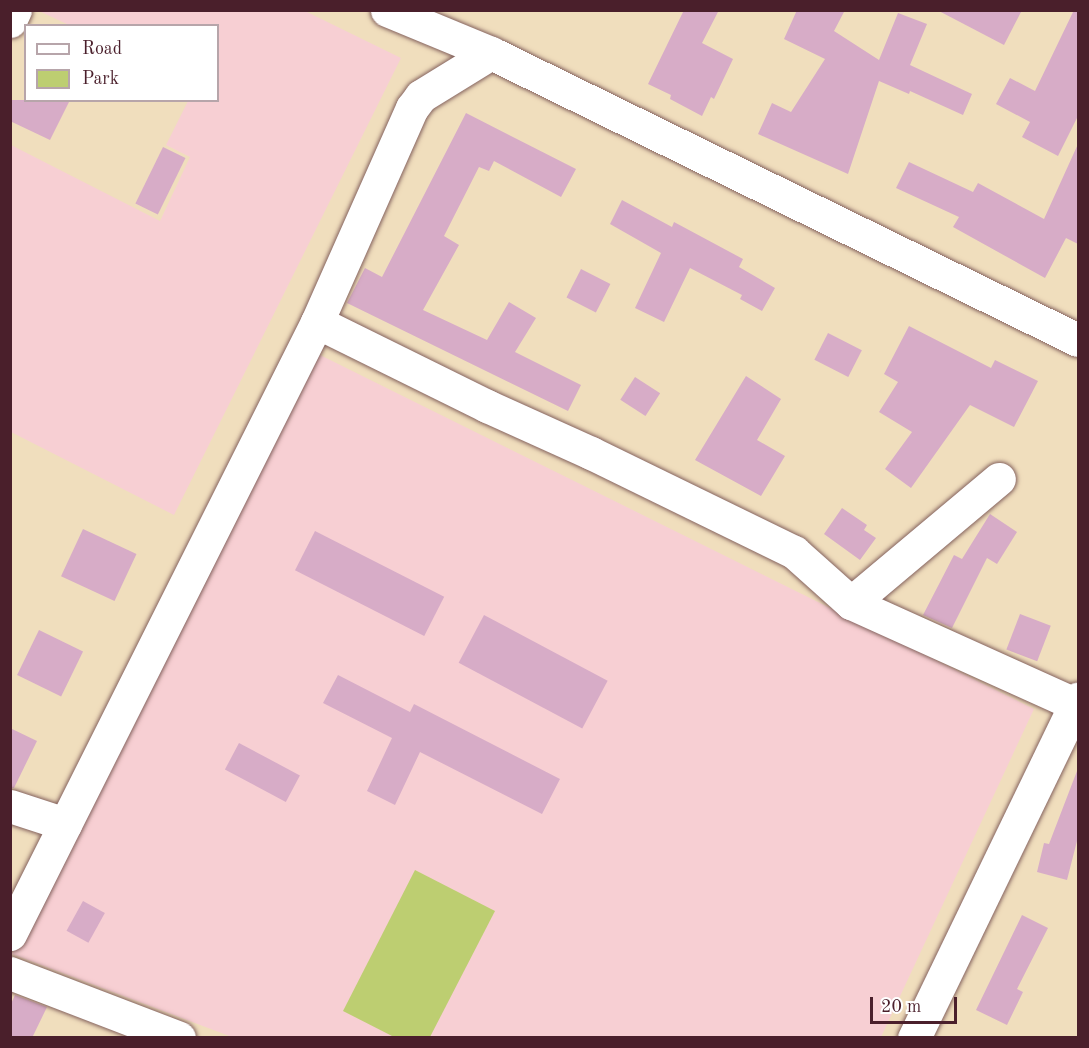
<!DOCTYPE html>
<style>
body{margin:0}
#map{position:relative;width:1089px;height:1048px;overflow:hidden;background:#f0debd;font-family:"Old Standard TT",serif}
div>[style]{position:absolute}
.built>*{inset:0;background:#f7cfd3}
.green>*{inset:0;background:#bdce71}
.building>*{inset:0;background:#d7acc7;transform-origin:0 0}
.roads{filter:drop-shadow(0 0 2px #84625e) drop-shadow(0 0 2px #84625e)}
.minor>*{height:33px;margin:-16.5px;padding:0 16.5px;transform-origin:16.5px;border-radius:16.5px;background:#fff}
span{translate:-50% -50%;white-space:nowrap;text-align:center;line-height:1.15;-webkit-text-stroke:6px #fff;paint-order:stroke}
.frame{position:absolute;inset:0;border:12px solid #4a1f2b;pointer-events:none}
.legend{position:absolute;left:24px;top:24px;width:195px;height:78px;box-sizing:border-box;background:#fff;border:2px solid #b7a5aa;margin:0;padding:8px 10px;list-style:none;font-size:18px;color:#4a1f2b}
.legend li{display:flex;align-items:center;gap:12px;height:30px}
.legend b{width:30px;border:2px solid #b7a5aa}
.scale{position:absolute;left:870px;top:997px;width:87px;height:27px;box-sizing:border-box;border:3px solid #4a1f2b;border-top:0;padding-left:8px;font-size:18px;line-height:21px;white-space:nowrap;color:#4a1f2b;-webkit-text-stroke:4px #fff;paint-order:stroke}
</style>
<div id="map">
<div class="built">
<i style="clip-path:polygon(39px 11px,305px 11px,401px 58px,174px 515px,11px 432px,11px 145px,160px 221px,190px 157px,166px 145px,188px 101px,218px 100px,218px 26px,69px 25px)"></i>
<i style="clip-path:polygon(314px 352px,1034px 709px,881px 1037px,232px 1037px,12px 954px)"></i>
</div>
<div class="green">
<i style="clip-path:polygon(415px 870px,495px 911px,430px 1037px,394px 1037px,343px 1011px)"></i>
</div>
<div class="building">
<i style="clip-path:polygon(684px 10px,719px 10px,702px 43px,733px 59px,714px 99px,711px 97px,702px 116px,670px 99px,671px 95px,648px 84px)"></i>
<i style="clip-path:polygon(797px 10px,845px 10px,834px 31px,879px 60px,898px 13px,927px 24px,910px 65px,972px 94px,963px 115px,910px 91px,909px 94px,879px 81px,848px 174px,758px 134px,772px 103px,791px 112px,825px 59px,784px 39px)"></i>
<i style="clip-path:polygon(937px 10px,1022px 10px,1004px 45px)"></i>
<i style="clip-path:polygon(1074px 10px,1078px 10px,1078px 116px,1058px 156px,1022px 137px,1030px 122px,996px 104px,1010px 78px,1035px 91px)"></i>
<i style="clip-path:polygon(10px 100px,70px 100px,50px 140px,10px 121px)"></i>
<i style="clip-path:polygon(466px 113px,576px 169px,561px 197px,494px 161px,489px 171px,479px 167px,444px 236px,459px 245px,423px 310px,487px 340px,509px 302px,536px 318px,515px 352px,581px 385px,568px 411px,347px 303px,365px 268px,382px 277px)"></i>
<i style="clip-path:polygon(1078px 144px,1078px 244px,1066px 238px,1045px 278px,953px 227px,959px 217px,896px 188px,909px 162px,973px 192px,978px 183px,1044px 219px)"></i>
<i style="left:163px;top:147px;width:25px;height:63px;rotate:26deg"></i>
<i style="clip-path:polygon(622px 200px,672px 227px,674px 222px,743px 259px,739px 267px,775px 288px,762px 311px,740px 299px,742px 295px,690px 268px,664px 322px,635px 308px,661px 253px,610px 224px)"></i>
<i style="left:581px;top:269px;width:33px;height:32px;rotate:27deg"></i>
<i style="clip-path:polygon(909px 326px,991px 368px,995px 360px,1038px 381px,1014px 427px,970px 405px,911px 488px,885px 469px,912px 432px,879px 412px,898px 382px,884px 374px)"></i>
<i style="left:828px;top:333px;width:38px;height:30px;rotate:27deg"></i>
<i style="clip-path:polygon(746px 376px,781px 399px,757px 440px,785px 456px,761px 496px,695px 460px)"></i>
<i style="left:635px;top:377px;width:30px;height:27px;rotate:33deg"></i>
<i style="clip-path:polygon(842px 508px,867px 525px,864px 530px,876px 538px,860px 560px,824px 534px)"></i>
<i style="clip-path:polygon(990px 514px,1017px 532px,997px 564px,987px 558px,952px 628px,923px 615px,954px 555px,962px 559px)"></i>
<i style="left:83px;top:529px;width:59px;height:52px;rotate:25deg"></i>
<i style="left:315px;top:531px;width:145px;height:44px;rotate:27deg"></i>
<i style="left:1020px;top:614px;width:33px;height:38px;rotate:21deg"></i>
<i style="left:484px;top:615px;width:140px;height:54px;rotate:28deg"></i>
<i style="left:39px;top:630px;width:49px;height:50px;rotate:26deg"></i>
<i style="clip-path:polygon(338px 675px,410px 712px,414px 704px,560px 779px,542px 814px,420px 752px,395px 805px,367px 791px,392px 738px,323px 703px)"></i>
<i style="clip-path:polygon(10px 728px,37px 741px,14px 788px,10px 788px)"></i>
<i style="left:239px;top:743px;width:69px;height:30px;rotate:28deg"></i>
<i style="clip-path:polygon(1077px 771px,1078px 837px,1067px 880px,1037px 872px,1044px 843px,1049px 844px)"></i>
<i style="left:83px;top:901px;width:25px;height:34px;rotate:29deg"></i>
<i style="clip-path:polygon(1022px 915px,1048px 928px,1017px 989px,1023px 992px,1007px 1025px,976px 1010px)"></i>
<i style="clip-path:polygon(15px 995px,47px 1007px,32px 1038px,10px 1038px,10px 1006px)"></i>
</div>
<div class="roads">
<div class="minor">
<i style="left:387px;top:10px;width:113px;rotate:22.5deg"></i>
<i style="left:491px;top:53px;width:653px;rotate:26.06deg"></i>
<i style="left:10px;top:21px;width:12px;rotate:-66deg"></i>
<i style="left:317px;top:322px;width:190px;rotate:26.3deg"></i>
<i style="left:487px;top:406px;width:114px;rotate:24.3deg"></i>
<i style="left:591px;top:453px;width:226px;rotate:26deg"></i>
<i style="left:794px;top:552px;width:76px;rotate:41.8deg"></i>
<i style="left:851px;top:603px;width:246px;rotate:24.3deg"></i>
<i style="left:851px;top:603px;width:193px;rotate:-40deg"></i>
<i style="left:10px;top:806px;width:58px;rotate:18.1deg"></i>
<i style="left:10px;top:934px;width:685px;rotate:-63.36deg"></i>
<i style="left:317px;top:322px;width:234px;rotate:-66.1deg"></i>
<i style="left:412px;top:108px;width:15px;rotate:-53deg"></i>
<i style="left:421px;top:96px;width:82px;rotate:-31.6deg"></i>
<i style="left:10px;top:973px;width:181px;rotate:21deg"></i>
<i style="left:914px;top:1038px;width:377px;rotate:-64.2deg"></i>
</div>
</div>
<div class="frame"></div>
<ul class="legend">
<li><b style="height:8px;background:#fff"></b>Road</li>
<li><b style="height:16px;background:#bdce71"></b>Park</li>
</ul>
<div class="scale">20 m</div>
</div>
